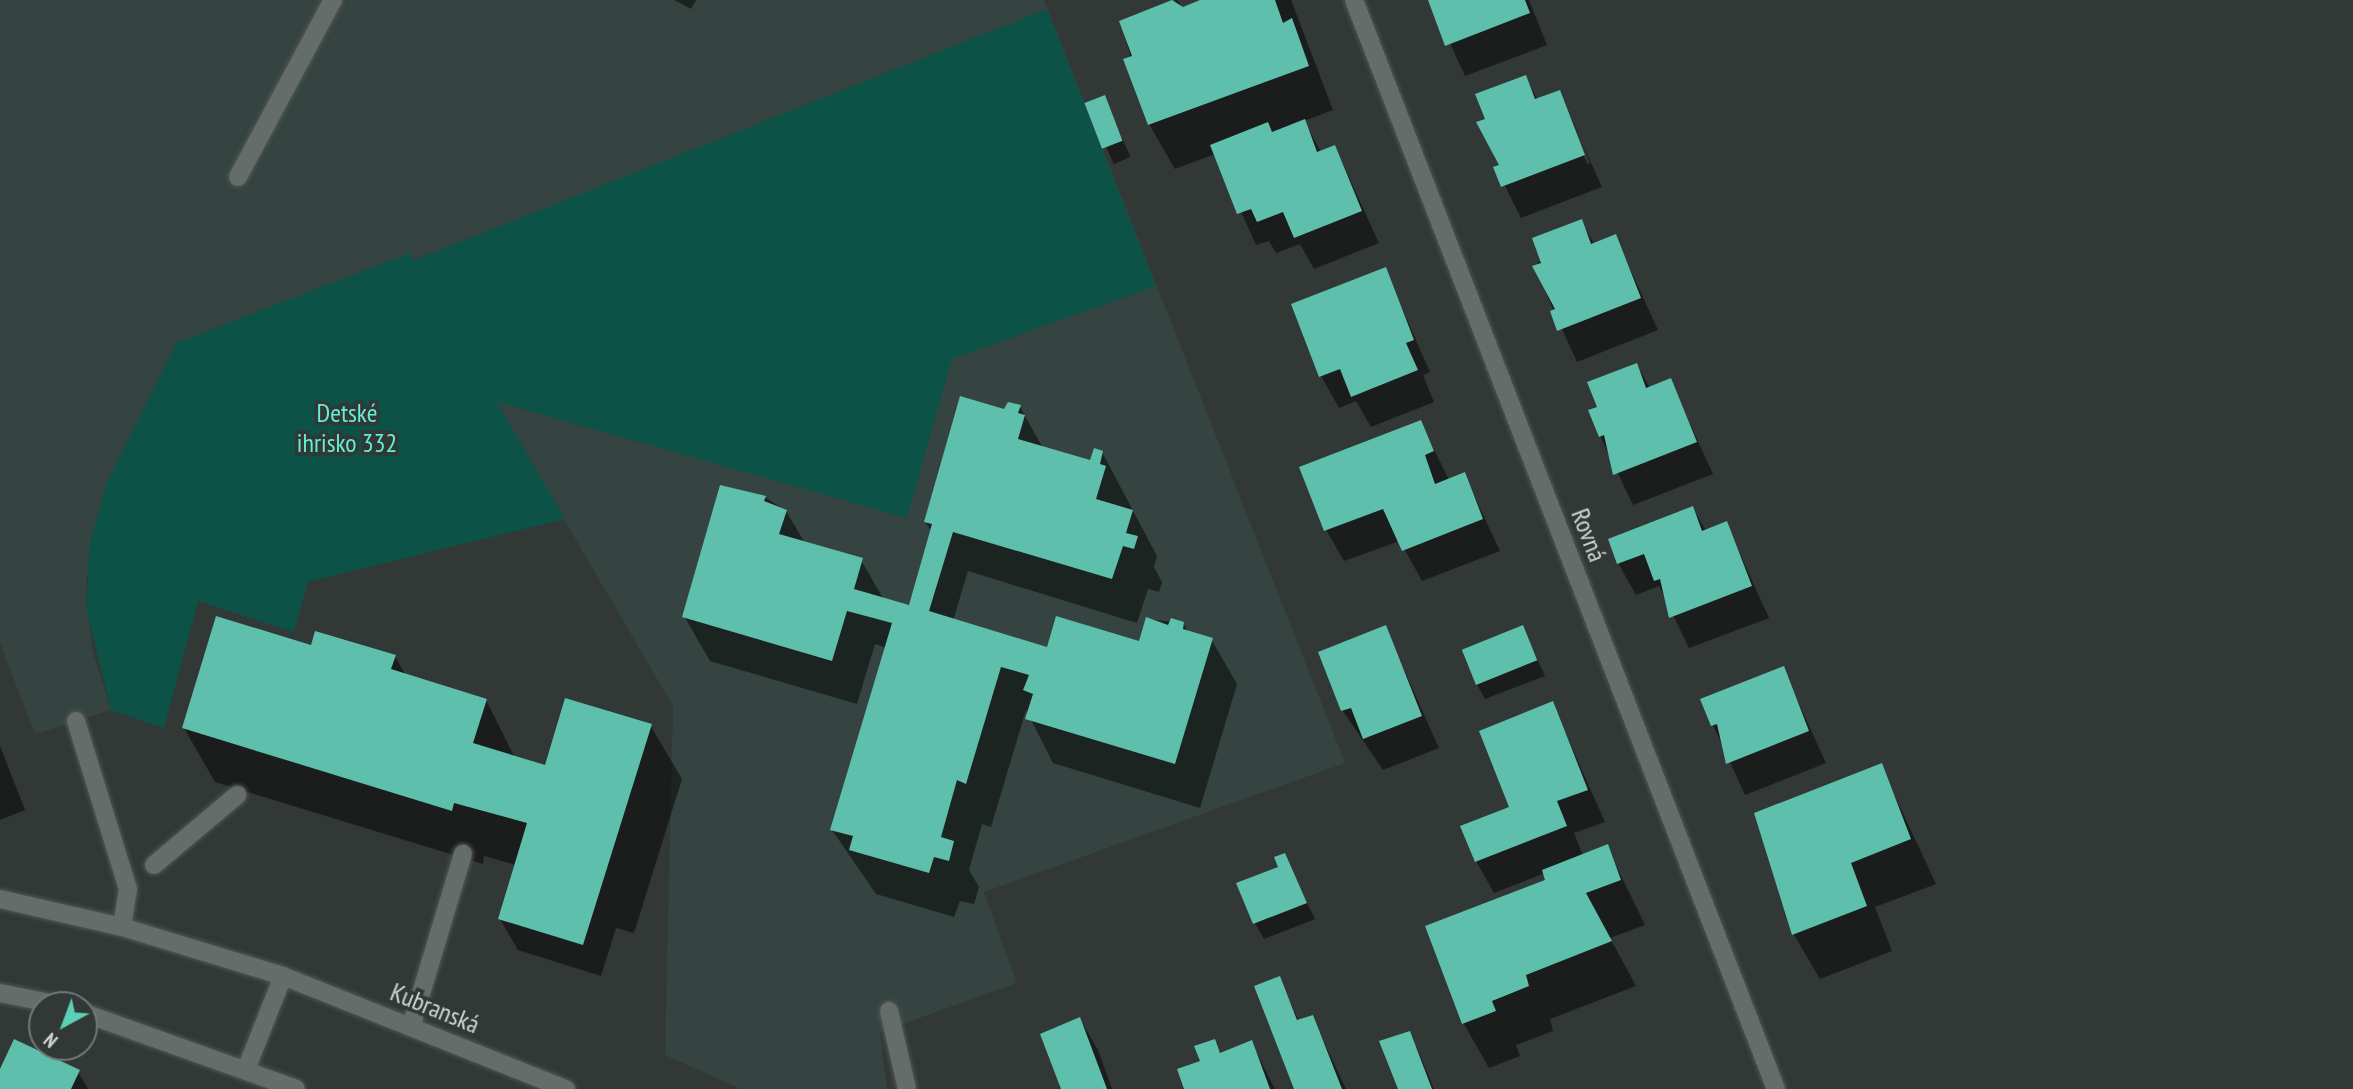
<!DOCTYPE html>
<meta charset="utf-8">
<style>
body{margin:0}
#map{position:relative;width:2353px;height:1089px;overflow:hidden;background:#313836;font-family:"PT Sans Narrow",sans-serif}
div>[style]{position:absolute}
.built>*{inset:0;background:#354441}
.green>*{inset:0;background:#0d5247}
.shadow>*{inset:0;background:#0007;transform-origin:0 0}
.building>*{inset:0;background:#5dbfac;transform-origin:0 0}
.roads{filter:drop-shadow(0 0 2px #505654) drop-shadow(0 0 2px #505654)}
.minor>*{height:18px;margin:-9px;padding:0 9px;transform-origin:9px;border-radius:9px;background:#656d6a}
span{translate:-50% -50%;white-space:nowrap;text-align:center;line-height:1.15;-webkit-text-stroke:7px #313836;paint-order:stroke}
.park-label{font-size:26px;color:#63efd5}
.street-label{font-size:26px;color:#d0d5d3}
.north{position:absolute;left:28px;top:991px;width:70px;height:70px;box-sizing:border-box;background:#313836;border:2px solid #717775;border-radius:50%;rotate:221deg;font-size:19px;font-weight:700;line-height:28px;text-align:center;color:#d0d5d3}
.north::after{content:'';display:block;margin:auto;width:24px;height:32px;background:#5dceb8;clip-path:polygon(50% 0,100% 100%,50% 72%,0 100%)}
</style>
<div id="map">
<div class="built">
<i style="clip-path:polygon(0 0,1044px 0,1345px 763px,984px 892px,1017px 983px,880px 1032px,887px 1089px,741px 1089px,665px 1055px,673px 706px,413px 261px,86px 577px,92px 649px,111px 710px,35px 734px,0 643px)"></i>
</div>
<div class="green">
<i style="clip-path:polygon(1047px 9px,1156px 286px,952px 359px,907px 518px,497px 402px,565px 519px,308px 582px,294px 632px,198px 601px,164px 728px,111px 710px,86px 607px,90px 542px,106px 485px,176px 343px,410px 253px,414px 260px)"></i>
</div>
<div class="shadow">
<i style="clip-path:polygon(674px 0,696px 0,691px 9px)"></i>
<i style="clip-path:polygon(1177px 0,1183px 8px,1205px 0,1291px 0,1333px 110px,1304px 121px,1321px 152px,1335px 147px,1379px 243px,1314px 269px,1300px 244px,1276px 253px,1269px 241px,1256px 245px,1215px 154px,1175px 169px,1149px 124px,1121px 22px)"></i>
<i style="clip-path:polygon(1430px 0,1529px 0,1547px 45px,1465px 76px)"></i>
<i style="clip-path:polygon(evenodd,1525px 77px,1538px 100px,1559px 92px,1602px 187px,1521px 218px,1496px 168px,1502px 166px,1487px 120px,1525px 77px,1571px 123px,1574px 123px,1590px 163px,1587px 164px,1571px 123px)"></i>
<i style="left:1106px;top:102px;width:60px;height:18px;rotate:66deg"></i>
<i style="clip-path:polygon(1581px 221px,1594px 244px,1615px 236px,1658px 330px,1577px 362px,1534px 267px)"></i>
<i style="clip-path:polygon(1385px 270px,1430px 372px,1423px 375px,1434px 402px,1371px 427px,1356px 401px,1339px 408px,1321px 376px)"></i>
<i style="clip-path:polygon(1637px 365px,1650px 388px,1670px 380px,1713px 474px,1633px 505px,1600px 436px,1599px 408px)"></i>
<i style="clip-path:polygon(1020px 407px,1043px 448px,1091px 463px,1102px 452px,1157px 556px,1154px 567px,1162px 582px,1159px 592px,1148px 589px,1137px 623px,968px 571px,953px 621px,1048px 649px,1140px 643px,1147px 619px,1183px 623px,1188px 632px,1211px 639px,1237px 684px,1200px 808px,1053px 763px,1026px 710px,991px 827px,982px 824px,969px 870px,979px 887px,974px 904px,960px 901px,954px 917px,876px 894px,832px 830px,886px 648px,875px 644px,857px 704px,710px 661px,684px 616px,765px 497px,786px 511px,805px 543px,861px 560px,884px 600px,910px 607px,932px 532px,925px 522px,1005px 411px)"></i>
<i style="clip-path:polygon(1421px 423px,1449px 480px,1464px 474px,1500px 551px,1422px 581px,1400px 541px,1344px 561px,1326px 530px)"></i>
<i style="clip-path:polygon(1693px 508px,1706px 531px,1726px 523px,1769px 618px,1689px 648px,1659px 586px,1636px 595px,1618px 563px)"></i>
<i style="clip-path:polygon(1385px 627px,1439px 748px,1383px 770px,1343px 711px,1320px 653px)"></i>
<i style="clip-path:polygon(1522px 627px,1545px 676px,1485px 699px,1476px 683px)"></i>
<i style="clip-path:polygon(312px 647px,395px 656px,406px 676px,486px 700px,515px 758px,546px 767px,650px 725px,682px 779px,634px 933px,616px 928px,601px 976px,518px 950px,500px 919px,516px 865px,484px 856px,483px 864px,215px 782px,184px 728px)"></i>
<i style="clip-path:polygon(1783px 669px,1826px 763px,1745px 795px,1713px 725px)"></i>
<i style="clip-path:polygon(1552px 703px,1605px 822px,1574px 833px,1583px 856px,1607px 847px,1645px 925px,1610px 938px,1636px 986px,1550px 1019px,1553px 1031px,1516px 1045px,1520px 1056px,1489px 1068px,1464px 1024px,1427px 927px,1548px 881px,1545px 873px,1494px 893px,1476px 861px,1511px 808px)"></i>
<i style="clip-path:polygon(0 746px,25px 810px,0 820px)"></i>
<i style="clip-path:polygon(1881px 766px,1936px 884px,1875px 907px,1892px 951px,1820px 979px,1794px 935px,1756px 814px)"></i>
<i style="clip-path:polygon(1284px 855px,1315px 919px,1264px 939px,1255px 923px)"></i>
<i style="clip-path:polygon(1279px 978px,1299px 1021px,1312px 1017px,1346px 1089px,1296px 1089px)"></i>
<i style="clip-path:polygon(1080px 1019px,1098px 1050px,1112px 1089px,1063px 1089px)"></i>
<i style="clip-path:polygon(1409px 1033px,1418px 1050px,1434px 1089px,1400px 1089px)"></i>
<i style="clip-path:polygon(1214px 1041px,1221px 1054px,1251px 1042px,1275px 1089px,1186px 1089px)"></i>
<i style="clip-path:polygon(78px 1072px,88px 1089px,0 1089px,0 1073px)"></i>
</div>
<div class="building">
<i style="clip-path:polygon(1172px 0,1183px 7px,1200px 0,1275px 0,1283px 23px,1292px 18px,1309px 66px,1148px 125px,1123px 59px,1132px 56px,1119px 21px)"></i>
<i style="clip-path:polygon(1428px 0,1525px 0,1530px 13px,1445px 46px)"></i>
<i style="clip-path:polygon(1526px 75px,1535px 99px,1560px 90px,1585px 155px,1501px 187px,1493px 167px,1499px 165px,1476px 122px,1485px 119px,1475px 94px)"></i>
<i style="left:1105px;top:95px;width:49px;height:22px;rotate:69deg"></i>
<i style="clip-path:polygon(1305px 119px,1317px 152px,1335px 145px,1362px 211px,1294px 238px,1283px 212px,1257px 222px,1251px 209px,1237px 214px,1210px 145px,1268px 122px,1272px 132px)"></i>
<i style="clip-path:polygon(1582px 219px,1591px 244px,1616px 234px,1641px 298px,1557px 331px,1550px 311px,1555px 309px,1532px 266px,1541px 263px,1532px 238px)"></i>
<i style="clip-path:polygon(1386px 267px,1414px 340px,1406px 343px,1418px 370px,1351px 397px,1340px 369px,1319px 377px,1291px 304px)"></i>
<i style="clip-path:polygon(1637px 363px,1646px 388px,1671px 378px,1697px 442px,1613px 475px,1604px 435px,1599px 437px,1588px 410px,1597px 407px,1587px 382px)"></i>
<i style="clip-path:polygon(960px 396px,1004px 409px,1008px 402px,1021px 405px,1018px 413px,1025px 415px,1018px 439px,1090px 460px,1094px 448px,1103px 451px,1100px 464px,1106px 466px,1096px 499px,1133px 510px,1126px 533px,1138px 536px,1134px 549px,1123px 546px,1112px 579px,953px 532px,929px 611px,1047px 647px,1056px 616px,1139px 641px,1146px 617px,1168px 625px,1171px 618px,1184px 622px,1183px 629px,1213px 638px,1175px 764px,1025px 719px,1033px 694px,1023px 690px,1029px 675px,1001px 667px,966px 784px,957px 780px,941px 837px,954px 841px,949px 861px,934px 857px,929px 873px,849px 850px,853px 836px,830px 830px,892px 623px,847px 611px,832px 661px,682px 617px,720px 485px,766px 496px,764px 501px,787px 510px,779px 534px,863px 558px,854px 589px,909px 605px,932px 524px,924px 522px)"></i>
<i style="clip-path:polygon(1421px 420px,1434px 451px,1425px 455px,1435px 484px,1465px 472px,1483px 519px,1402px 551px,1383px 509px,1324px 531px,1299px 467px)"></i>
<i style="clip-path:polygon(1693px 506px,1702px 531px,1727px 521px,1752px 586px,1669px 618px,1660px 579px,1654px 581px,1644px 554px,1617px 564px,1608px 539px)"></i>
<i style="clip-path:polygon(216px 616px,311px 645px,315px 631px,396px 655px,391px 669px,487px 699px,473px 743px,545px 765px,565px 698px,652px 724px,583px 945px,498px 919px,527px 823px,454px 803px,452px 811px,182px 728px)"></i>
<i style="clip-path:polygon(1386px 625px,1422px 716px,1363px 739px,1351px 708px,1341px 711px,1318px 652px)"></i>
<i style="left:1523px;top:625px;width:38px;height:66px;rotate:68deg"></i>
<i style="clip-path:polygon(1784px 666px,1809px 731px,1726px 764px,1717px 724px,1711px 726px,1700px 699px)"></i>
<i style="clip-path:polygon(1553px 701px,1588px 790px,1557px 801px,1567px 826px,1475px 862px,1460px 826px,1509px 807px,1479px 731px)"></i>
<i style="clip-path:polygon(1882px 763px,1911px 839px,1851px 863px,1867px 906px,1792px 935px,1754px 813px)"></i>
<i style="clip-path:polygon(1608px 844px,1621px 880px,1586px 893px,1612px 941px,1526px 975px,1529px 986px,1492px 1001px,1496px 1011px,1462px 1024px,1425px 926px,1545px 880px,1542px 870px)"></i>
<i style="clip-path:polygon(1285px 853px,1307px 903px,1253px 924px,1236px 883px,1278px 867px,1274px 857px)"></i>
<i style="clip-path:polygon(1280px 976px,1297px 1020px,1313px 1015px,1342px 1089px,1294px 1089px,1254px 986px)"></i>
<i style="clip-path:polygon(1080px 1017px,1107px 1089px,1061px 1089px,1040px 1034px)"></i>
<i style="clip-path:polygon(1410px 1031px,1432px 1089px,1398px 1089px,1379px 1041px)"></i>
<i style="clip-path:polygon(14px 1039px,80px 1070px,71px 1089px,0 1089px,0 1069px)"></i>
<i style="clip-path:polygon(1215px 1039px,1220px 1053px,1252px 1040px,1270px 1089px,1184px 1089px,1177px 1069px,1200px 1061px,1194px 1046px)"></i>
</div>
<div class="roads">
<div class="minor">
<i style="left:1354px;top:0;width:1168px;rotate:68.82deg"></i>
<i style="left:238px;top:177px;width:201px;rotate:-61.8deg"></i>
<i style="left:76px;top:721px;width:176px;rotate:72.8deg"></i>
<i style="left:128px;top:889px;width:38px;rotate:99deg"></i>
<i style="left:154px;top:865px;width:109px;rotate:-40.1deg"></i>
<i style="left:0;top:899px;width:125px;rotate:12.9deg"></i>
<i style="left:122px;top:927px;width:168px;rotate:16.9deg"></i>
<i style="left:283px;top:976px;width:305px;rotate:21.8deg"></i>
<i style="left:0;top:993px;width:61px;rotate:11.3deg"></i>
<i style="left:889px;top:1011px;width:80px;rotate:77deg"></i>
<i style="left:84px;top:1013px;width:225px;rotate:19.7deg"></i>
<i style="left:411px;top:1027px;width:181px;rotate:-73.3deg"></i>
<i style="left:247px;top:1067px;width:98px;rotate:-68.4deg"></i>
</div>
</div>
<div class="park-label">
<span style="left:347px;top:428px">Detské<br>ihrisko 332</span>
</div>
<div class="street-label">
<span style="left:1589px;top:535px;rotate:69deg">Rovná</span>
<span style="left:435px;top:1008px;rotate:22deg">Kubranská</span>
</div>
<div class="north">N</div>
</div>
